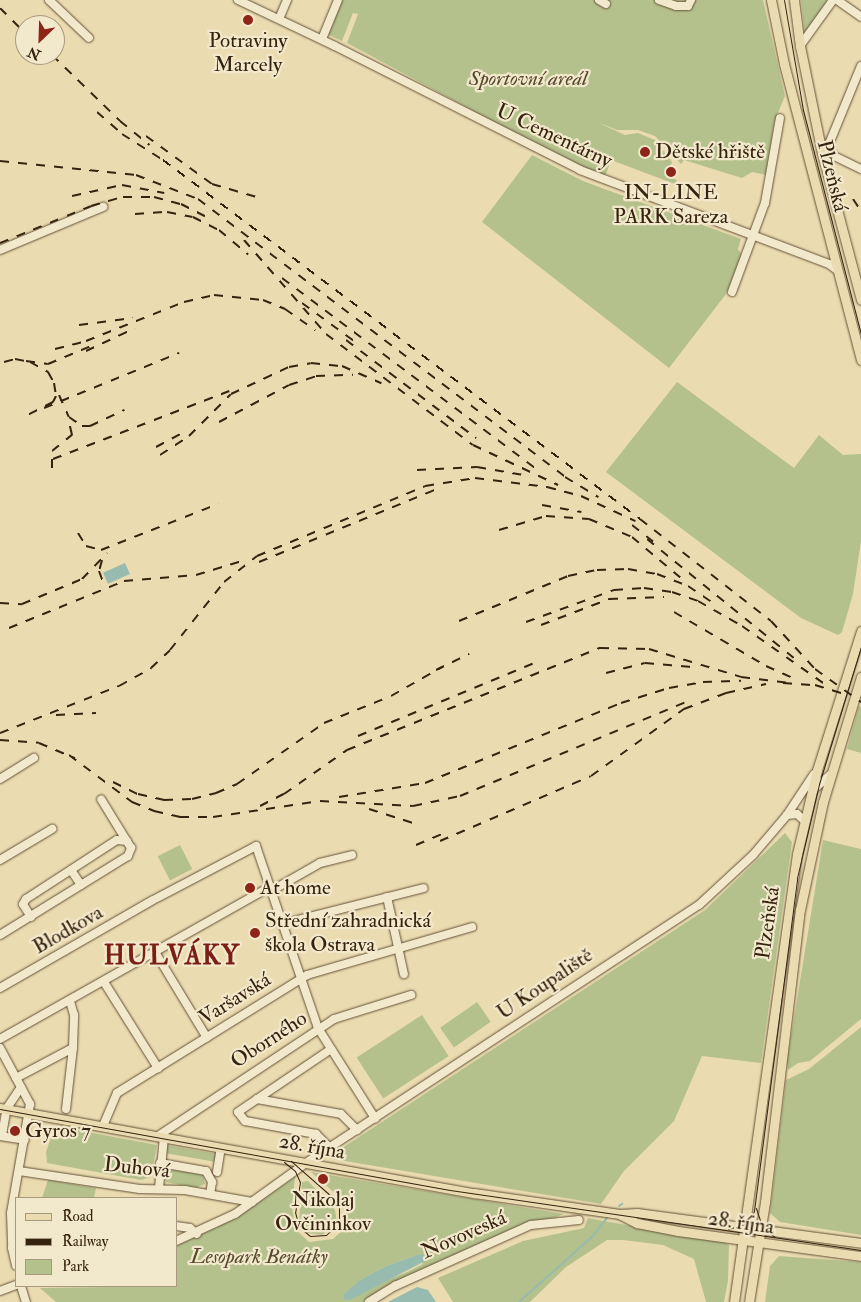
<!DOCTYPE html>
<meta charset="utf-8">
<style>
body{margin:0}
#map{position:relative;width:861px;height:1302px;overflow:hidden;background:#ebdbb0;font-family:"IM FELL Double Pica",serif}
div>[style]{position:absolute}
.green>*{inset:0;background:#b5c18d;transform-origin:0 0}
.water>*{inset:0;background:#98bbaf;transform-origin:0 0}
.stream>*{height:2px;margin:-1px;padding:0 1px;transform-origin:1px;border-radius:1px;background:#98bbaf}
.roads{filter:drop-shadow(0 0 1px #635137) drop-shadow(0 0 1px #635137)}
.minor>*{height:8px;margin:-4px;padding:0 4px;transform-origin:4px;border-radius:4px;background:#f2e8cc}
.major>*{height:9px;margin:-4.5px;padding:0 4.5px;transform-origin:4.5px;border-radius:4.5px;background:#ebdbb0}
.tram>*{height:1px;margin:-0.5px;padding:0 0.5px;transform-origin:0.5px;border-radius:0.5px;background:#36230f}
.rail>*{height:2px;margin-top:-1px;transform-origin:0;background:repeating-linear-gradient(90deg,#36230f 0 9px,transparent 0 18px)}
.dots>*{width:14px;height:14px;translate:-50% -50%;box-sizing:border-box;border:2px solid #f2e8cc;border-radius:50%}
span{translate:-50% -50%;white-space:nowrap;text-align:center;line-height:1.15;-webkit-text-stroke:4.5px #f2e8cc;paint-order:stroke}
.poi-label{font-size:21px;color:#36230f}
.left{translate:0 -50%;text-align:left}
.park-label{font-size:21px;color:#564a2e;font-style:italic}
.street-label{font-size:21px;color:#36230f}
.district-label{font-size:26px;color:#7a1f14;font-weight:700;letter-spacing:1px}
.legend{position:absolute;left:15px;top:1197px;width:162px;height:90px;box-sizing:border-box;background:#f2e8cc;border:1px solid #a79980;margin:0;padding:6px 9px;list-style:none;font-size:15px;color:#36230f}
.legend li{display:flex;align-items:center;gap:10px;height:25px}
.legend b{width:25px;border:1px solid #a79980}
.north{position:absolute;left:15px;top:15px;width:50px;height:50px;box-sizing:border-box;background:#f2e8cc;border:1px solid #a79980;border-radius:50%;rotate:204deg;font-size:14px;font-weight:700;line-height:20px;text-align:center;color:#36230f}
.north::after{content:'';display:block;margin:auto;width:18px;height:22px;background:#8f2418;clip-path:polygon(50% 0,100% 100%,50% 72%,0 100%)}
</style>
<div id="map">
<div class="green">
<i style="clip-path:polygon(341px 0,763px 0,785px 96px,775px 120px,766px 175px,752px 172px,742px 178px,684px 160px,681px 164px,655px 136px,638px 130px,617px 130px,597px 122px,625px 135px,638px 133px,655px 140px,672px 162px,666px 176px,677px 180px,675px 184px,611px 160px,605px 177px,582px 169px,347px 43px,358px 14px,353px 13px,342px 41px,327px 34px)"></i>
<i style="clip-path:polygon(801px 0,827px 0,805px 34px)"></i>
<i style="clip-path:polygon(532px 155px,583px 181px,741px 239px,738px 249px,742px 255px,726px 294px,669px 368px,482px 222px)"></i>
<i style="clip-path:polygon(677px 382px,794px 468px,819px 435px,843px 455px,861px 454px,861px 541px,853px 594px,842px 632px,838px 635px,801px 618px,606px 472px)"></i>
<i style="clip-path:polygon(859px 706px,861px 707px,861px 753px,847px 749px)"></i>
<i style="clip-path:polygon(785px 833px,792px 842px,761px 1063px,702px 1056px,674px 1121px,624px 1171px,601px 1204px,327px 1158px,705px 910px)"></i>
<i style="clip-path:polygon(823px 840px,861px 849px,861px 1019px,810px 1061px,798px 1063px,788px 1070px,787px 1061px)"></i>
<i style="left:180px;top:845px;width:27px;height:25px;rotate:63deg"></i>
<i style="left:477px;top:1002px;width:24px;height:45px;rotate:55deg"></i>
<i style="left:422px;top:1015px;width:49px;height:78px;rotate:57deg"></i>
<i style="clip-path:polygon(861px 1027px,861px 1235px,780px 1222px,770px 1213px,786px 1080px,809px 1069px)"></i>
<i style="clip-path:polygon(55px 1126px,157px 1145px,151px 1177px,141px 1180px,47px 1163px,46px 1152px)"></i>
<i style="left:166px;top:1145px;width:52px;height:8px;rotate:10deg"></i>
<i style="clip-path:polygon(177px 1170px,203px 1175px,205px 1184px,195px 1188px,166px 1182px,164px 1175px,167px 1171px)"></i>
<i style="clip-path:polygon(evenodd,311px 1172px,564px 1214px,478px 1246px,369px 1302px,56px 1302px,40px 1288px,176px 1286px,176px 1246px,238px 1217px,295px 1177px,292px 1207px,295px 1229px,309px 1242px,333px 1239px,344px 1229px,348px 1205px,311px 1172px,417px 1255px,423px 1264px,407px 1272px,375px 1285px,360px 1280px,386px 1266px,417px 1255px)"></i>
<i style="clip-path:polygon(48px 1180px,96px 1188px,94px 1198px,42px 1198px)"></i>
<i style="clip-path:polygon(308px 1181px,335px 1210px,337px 1223px,322px 1235px,307px 1233px,299px 1223px,302px 1182px)"></i>
<i style="clip-path:polygon(588px 1218px,725px 1243px,729px 1245px,728px 1281px,724px 1302px,706px 1302px,694px 1259px,663px 1245px,623px 1240px,607px 1240px,566px 1267px,530px 1302px,453px 1302px,438px 1278px,523px 1241px,584px 1228px)"></i>
<i style="clip-path:polygon(779px 1256px,861px 1262px,861px 1302px,765px 1302px,770px 1266px)"></i>
</div>
<div class="water">
<i style="left:125px;top:563px;width:12px;height:24px;rotate:66deg"></i>
<i style="clip-path:polygon(417px 1255px,426px 1255px,429px 1259px,350px 1300px,344px 1299px,344px 1294px,360px 1280px,386px 1266px)"></i>
<i style="clip-path:polygon(417px 1287px,428px 1290px,436px 1302px,388px 1302px)"></i>
</div>
<div class="stream">
<i style="left:619px;top:1206px;width:4px;rotate:-34deg"></i>
<i style="left:519px;top:1302px;width:98px;rotate:-41.7deg"></i>
<i style="left:592px;top:1237px;width:28px;rotate:-52deg"></i>
</div>
<div class="roads">
<div class="minor">
<i style="left:49px;top:0;width:55px;rotate:43.5deg"></i>
<i style="left:238px;top:0;width:107px;rotate:25.4deg"></i>
<i style="left:335px;top:46px;width:275px;rotate:26.8deg"></i>
<i style="left:580px;top:170px;width:266px;rotate:20.7deg"></i>
<i style="left:829px;top:264px;width:10px;rotate:37deg"></i>
<i style="left:599px;top:0;width:8px;rotate:30deg"></i>
<i style="left:659px;top:0;width:18px;rotate:19deg"></i>
<i style="left:676px;top:6px;width:12px"></i>
<i style="left:688px;top:6px;width:7px;rotate:-63deg"></i>
<i style="left:837px;top:0;width:29px;rotate:35deg"></i>
<i style="left:279px;top:19px;width:21px;rotate:-67deg"></i>
<i style="left:322px;top:39px;width:42px;rotate:-67.7deg"></i>
<i style="left:800px;top:46px;width:57px;rotate:-54.3deg"></i>
<i style="left:861px;top:66px;width:84px;rotate:112.3deg"></i>
<i style="left:829px;top:144px;width:11px;rotate:75deg"></i>
<i style="left:832px;top:155px;width:32px;rotate:26deg"></i>
<i style="left:0;top:250px;width:112px;rotate:-22.7deg"></i>
<i style="left:732px;top:292px;width:95px;rotate:-69.7deg"></i>
<i style="left:765px;top:203px;width:86px;rotate:-80deg"></i>
<i style="left:0;top:779px;width:40px;rotate:-32deg"></i>
<i style="left:812px;top:791px;width:24px;rotate:-42deg"></i>
<i style="left:787px;top:815px;width:10px;rotate:-6deg"></i>
<i style="left:797px;top:814px;width:9px;rotate:41deg"></i>
<i style="left:0;top:860px;width:61px;rotate:-30.8deg"></i>
<i style="left:71px;top:870px;width:18px;rotate:56deg"></i>
<i style="left:271px;top:891px;width:56px;rotate:-29.7deg"></i>
<i style="left:320px;top:863px;width:33px;rotate:-14deg"></i>
<i style="left:387px;top:897px;width:79px;rotate:77.6deg"></i>
<i style="left:157px;top:898px;width:112px;rotate:-27.7deg"></i>
<i style="left:256px;top:846px;width:192px;rotate:71.2deg"></i>
<i style="left:318px;top:1028px;width:107px;rotate:57.7deg"></i>
<i style="left:31px;top:917px;width:15px;rotate:-122deg"></i>
<i style="left:23px;top:904px;width:6px;rotate:-59deg"></i>
<i style="left:26px;top:899px;width:108px;rotate:-33deg"></i>
<i style="left:117px;top:840px;width:10px;rotate:6deg"></i>
<i style="left:282px;top:924px;width:146px;rotate:-14.2deg"></i>
<i style="left:0;top:935px;width:150px;rotate:-31.7deg"></i>
<i style="left:128px;top:856px;width:9px;rotate:-69deg"></i>
<i style="left:131px;top:848px;width:57px;rotate:-121.5deg"></i>
<i style="left:155px;top:952px;width:100px;rotate:58.8deg"></i>
<i style="left:104px;top:982px;width:102px;rotate:57.9deg"></i>
<i style="left:0;top:988px;width:177px;rotate:-29.9deg"></i>
<i style="left:0;top:1039px;width:310px;rotate:-29.4deg"></i>
<i style="left:0;top:1048px;width:64px;rotate:61.8deg"></i>
<i style="left:30px;top:1104px;width:111px;rotate:99.9deg"></i>
<i style="left:11px;top:1213px;width:35px;rotate:88deg"></i>
<i style="left:12px;top:1248px;width:18px;rotate:77deg"></i>
<i style="left:16px;top:1078px;width:64px;rotate:-27.8deg"></i>
<i style="left:257px;top:1099px;width:85px;rotate:10.1deg"></i>
<i style="left:341px;top:1114px;width:23px;rotate:45deg"></i>
<i style="left:66px;top:1109px;width:61px;rotate:-83.5deg"></i>
<i style="left:73px;top:1048px;width:33px;rotate:-88deg"></i>
<i style="left:74px;top:1015px;width:15px;rotate:-106deg"></i>
<i style="left:103px;top:1126px;width:36px;rotate:-67deg"></i>
<i style="left:117px;top:1093px;width:224px;rotate:-31.8deg"></i>
<i style="left:307px;top:975px;width:172px;rotate:-16.2deg"></i>
<i style="left:2px;top:1135px;width:27px;rotate:-80deg"></i>
<i style="left:7px;top:1108px;width:25px;rotate:-56deg"></i>
<i style="left:0;top:1136px;width:25px;rotate:9deg"></i>
<i style="left:158px;top:1136px;width:211px;rotate:-33.6deg"></i>
<i style="left:334px;top:1019px;width:81px;rotate:-17.3deg"></i>
<i style="left:330px;top:1148px;width:20px;rotate:-135deg"></i>
<i style="left:316px;top:1134px;width:72px;rotate:-169.6deg"></i>
<i style="left:245px;top:1121px;width:11px;rotate:-128deg"></i>
<i style="left:238px;top:1112px;width:112px;rotate:-34.1deg"></i>
<i style="left:160px;top:1163px;width:47px;rotate:9.9deg"></i>
<i style="left:206px;top:1171px;width:13px;rotate:61deg"></i>
<i style="left:212px;top:1182px;width:12px;rotate:99deg"></i>
<i style="left:19px;top:1171px;width:122px;rotate:8.5deg"></i>
<i style="left:140px;top:1189px;width:45px;rotate:1.3deg"></i>
<i style="left:185px;top:1190px;width:68px;rotate:10.2deg"></i>
<i style="left:217px;top:1172px;width:24px;rotate:-81deg"></i>
<i style="left:159px;top:1188px;width:51px;rotate:-84.4deg"></i>
<i style="left:176px;top:1226px;width:14px;rotate:8deg"></i>
<i style="left:190px;top:1228px;width:9px;rotate:41deg"></i>
<i style="left:176px;top:1241px;width:65px;rotate:-24.6deg"></i>
<i style="left:235px;top:1214px;width:87px;rotate:-35.7deg"></i>
<i style="left:306px;top:1163px;width:470px;rotate:-33.3deg"></i>
<i style="left:699px;top:905px;width:74px;rotate:-42.8deg"></i>
<i style="left:753px;top:855px;width:52px;rotate:-49.6deg"></i>
<i style="left:787px;top:815px;width:49px;rotate:-56.6deg"></i>
<i style="left:21px;top:1286px;width:17px;rotate:73deg"></i>
<i style="left:0;top:1291px;width:17px;rotate:-21deg"></i>
<i style="left:369px;top:1302px;width:31px;rotate:-32deg"></i>
<i style="left:395px;top:1286px;width:149px;rotate:-24.2deg"></i>
<i style="left:531px;top:1225px;width:48px;rotate:-5.9deg"></i>
</div>
<div class="major">
<i style="left:771px;top:0;width:65px;rotate:78.5deg"></i>
<i style="left:784px;top:64px;width:306px;rotate:75.4deg"></i>
<i style="left:794px;top:0;width:46px;rotate:82.6deg"></i>
<i style="left:800px;top:46px;width:109px;rotate:78.4deg"></i>
<i style="left:822px;top:153px;width:152px;rotate:75.1deg"></i>
<i style="left:0;top:1108px;width:482px;rotate:10.2deg"></i>
<i style="left:474px;top:1193px;width:147px;rotate:8.2deg"></i>
<i style="left:619px;top:1214px;width:18px;rotate:-3deg"></i>
<i style="left:637px;top:1213px;width:226px;rotate:7.6deg"></i>
<i style="left:621px;top:1215px;width:18px;rotate:27deg"></i>
<i style="left:637px;top:1223px;width:42px;rotate:11deg"></i>
<i style="left:678px;top:1231px;width:185px;rotate:7.8deg"></i>
<i style="left:734px;top:1302px;width:452px;rotate:-82deg"></i>
<i style="left:797px;top:854px;width:86px;rotate:-76.6deg"></i>
<i style="left:817px;top:770px;width:146px;rotate:-72.4deg"></i>
<i style="left:749px;top:1302px;width:101px;rotate:-80.9deg"></i>
<i style="left:765px;top:1202px;width:294px;rotate:-83.2deg"></i>
<i style="left:800px;top:910px;width:110px;rotate:-78deg"></i>
<i style="left:823px;top:802px;width:131px;rotate:-73.1deg"></i>
</div>
</div>
<div class="tram">
<i style="left:784px;top:0;width:112px;rotate:80.2deg"></i>
<i style="left:803px;top:110px;width:232px;rotate:75.5deg"></i>
<i style="left:0;top:1109px;width:457px;rotate:10.2deg"></i>
<i style="left:450px;top:1190px;width:415px;rotate:8.3deg"></i>
<i style="left:284px;top:1162px;width:14px;rotate:39deg"></i>
<i style="left:295px;top:1171px;width:12px;rotate:66deg"></i>
<i style="left:300px;top:1182px;width:30px;rotate:99deg"></i>
<i style="left:295px;top:1212px;width:16px;rotate:75deg"></i>
<i style="left:299px;top:1227px;width:14px;rotate:39deg"></i>
<i style="left:310px;top:1236px;width:16px;rotate:-4deg"></i>
<i style="left:326px;top:1235px;width:18px;rotate:-43deg"></i>
<i style="left:339px;top:1223px;width:20px;rotate:-90deg"></i>
<i style="left:339px;top:1203px;width:64px;rotate:-138.8deg"></i>
<i style="left:756px;top:1208px;width:20px;rotate:72deg"></i>
<i style="left:762px;top:1227px;width:16px;rotate:38deg"></i>
<i style="left:728px;top:1229px;width:19px;rotate:-16deg"></i>
<i style="left:746px;top:1224px;width:15px;rotate:-58deg"></i>
<i style="left:754px;top:1211px;width:336px;rotate:-82.6deg"></i>
<i style="left:797px;top:878px;width:97px;rotate:-76.8deg"></i>
<i style="left:819px;top:784px;width:143px;rotate:-73deg"></i>
</div>
<div class="rail">
<i style="left:0;top:8px;width:35px;rotate:45deg"></i>
<i style="left:52px;top:55px;width:95px;rotate:44.1deg"></i>
<i style="left:120px;top:121px;width:38px;rotate:39deg"></i>
<i style="left:97px;top:112px;width:33px;rotate:41deg"></i>
<i style="left:122px;top:134px;width:49px;rotate:32.4deg"></i>
<i style="left:163px;top:160px;width:597px;rotate:36.97deg"></i>
<i style="left:640px;top:519px;width:166px;rotate:37.9deg"></i>
<i style="left:771px;top:621px;width:65px;rotate:47.5deg"></i>
<i style="left:815px;top:669px;width:57px;rotate:35.7deg"></i>
<i style="left:146px;top:136px;width:82px;rotate:36deg"></i>
<i style="left:212px;top:184px;width:50px;rotate:16.3deg"></i>
<i style="left:0;top:161px;width:137px;rotate:5.9deg"></i>
<i style="left:136px;top:175px;width:66px;rotate:21.2deg"></i>
<i style="left:198px;top:199px;width:460px;rotate:37.1deg"></i>
<i style="left:565px;top:477px;width:39px;rotate:31deg"></i>
<i style="left:72px;top:196px;width:51px;rotate:-12.4deg"></i>
<i style="left:122px;top:185px;width:43px;rotate:10.8deg"></i>
<i style="left:853px;top:199px;width:14px;rotate:56deg"></i>
<i style="left:135px;top:214px;width:32px;rotate:-4deg"></i>
<i style="left:167px;top:212px;width:26px;rotate:11deg"></i>
<i style="left:193px;top:217px;width:29px;rotate:27deg"></i>
<i style="left:219px;top:230px;width:38px;rotate:40deg"></i>
<i style="left:244px;top:240px;width:125px;rotate:48.9deg"></i>
<i style="left:326px;top:334px;width:184px;rotate:37.1deg"></i>
<i style="left:473px;top:445px;width:94px;rotate:25.2deg"></i>
<i style="left:0;top:243px;width:98px;rotate:-22.1deg"></i>
<i style="left:91px;top:206px;width:33px;rotate:-16deg"></i>
<i style="left:123px;top:197px;width:31px"></i>
<i style="left:154px;top:197px;width:28px;rotate:15deg"></i>
<i style="left:181px;top:204px;width:27px;rotate:27deg"></i>
<i style="left:282px;top:278px;width:323px;rotate:36.9deg"></i>
<i style="left:302px;top:303px;width:64px;rotate:36.2deg"></i>
<i style="left:79px;top:325px;width:54px;rotate:-7.4deg"></i>
<i style="left:346px;top:340px;width:163px;rotate:37deg"></i>
<i style="left:55px;top:349px;width:32px;rotate:-14deg"></i>
<i style="left:86px;top:341px;width:105px;rotate:-21.7deg"></i>
<i style="left:184px;top:302px;width:31px;rotate:-13deg"></i>
<i style="left:214px;top:295px;width:49px;rotate:5.8deg"></i>
<i style="left:263px;top:300px;width:24px;rotate:22deg"></i>
<i style="left:285px;top:309px;width:37px;rotate:35deg"></i>
<i style="left:86px;top:351px;width:54px;rotate:-25.1deg"></i>
<i style="left:26px;top:361px;width:22px;rotate:8deg"></i>
<i style="left:48px;top:364px;width:47px;rotate:-22.7deg"></i>
<i style="left:4px;top:362px;width:11px;rotate:-15deg"></i>
<i style="left:15px;top:359px;width:15px;rotate:11deg"></i>
<i style="left:30px;top:362px;width:21px;rotate:29deg"></i>
<i style="left:48px;top:372px;width:13px;rotate:61deg"></i>
<i style="left:54px;top:383px;width:13px;rotate:81deg"></i>
<i style="left:56px;top:396px;width:7px;rotate:117deg"></i>
<i style="left:53px;top:402px;width:30px;rotate:153deg"></i>
<i style="left:59px;top:395px;width:24px;rotate:66deg"></i>
<i style="left:69px;top:417px;width:16px;rotate:35deg"></i>
<i style="left:82px;top:426px;width:8px"></i>
<i style="left:90px;top:426px;width:38px;rotate:-25deg"></i>
<i style="left:44px;top:408px;width:146px;rotate:-22.2deg"></i>
<i style="left:219px;top:422px;width:79px;rotate:-27.9deg"></i>
<i style="left:289px;top:385px;width:28px;rotate:-18deg"></i>
<i style="left:316px;top:376px;width:37px;rotate:-2deg"></i>
<i style="left:156px;top:447px;width:30px;rotate:-28deg"></i>
<i style="left:160px;top:455px;width:35px;rotate:-33deg"></i>
<i style="left:189px;top:436px;width:59px;rotate:-45deg"></i>
<i style="left:231px;top:394px;width:64px;rotate:-25deg"></i>
<i style="left:289px;top:367px;width:22px;rotate:-10deg"></i>
<i style="left:311px;top:363px;width:31px;rotate:6deg"></i>
<i style="left:342px;top:366px;width:43px;rotate:23.6deg"></i>
<i style="left:53px;top:459px;width:189px;rotate:-21.1deg"></i>
<i style="left:52px;top:468px;width:17px;rotate:-90deg"></i>
<i style="left:52px;top:451px;width:26px;rotate:-39deg"></i>
<i style="left:72px;top:435px;width:17px;rotate:-103deg"></i>
<i style="left:417px;top:470px;width:60px;rotate:-2.9deg"></i>
<i style="left:477px;top:467px;width:47px;rotate:9.9deg"></i>
<i style="left:542px;top:505px;width:40px;rotate:10deg"></i>
<i style="left:632px;top:525px;width:28px;rotate:38deg"></i>
<i style="left:499px;top:530px;width:49px;rotate:-16.6deg"></i>
<i style="left:546px;top:516px;width:43px;rotate:4deg"></i>
<i style="left:589px;top:519px;width:47px;rotate:22.7deg"></i>
<i style="left:632px;top:537px;width:65px;rotate:40deg"></i>
<i style="left:78px;top:533px;width:15px;rotate:58deg"></i>
<i style="left:86px;top:546px;width:16px;rotate:15deg"></i>
<i style="left:101px;top:550px;width:126px;rotate:-21.5deg"></i>
<i style="left:647px;top:539px;width:189px;rotate:39deg"></i>
<i style="left:102px;top:560px;width:11px;rotate:105deg"></i>
<i style="left:99px;top:571px;width:15px;rotate:70deg"></i>
<i style="left:259px;top:562px;width:192px;rotate:-22.3deg"></i>
<i style="left:0;top:603px;width:22px;rotate:3deg"></i>
<i style="left:22px;top:604px;width:65px;rotate:-22.6deg"></i>
<i style="left:82px;top:579px;width:36px;rotate:-46deg"></i>
<i style="left:674px;top:612px;width:107px;rotate:30.4deg"></i>
<i style="left:766px;top:666px;width:34px;rotate:24deg"></i>
<i style="left:459px;top:621px;width:118px;rotate:-22.4deg"></i>
<i style="left:568px;top:576px;width:30px;rotate:-12deg"></i>
<i style="left:597px;top:570px;width:31px;rotate:-2deg"></i>
<i style="left:628px;top:569px;width:29px;rotate:10deg"></i>
<i style="left:657px;top:574px;width:33px;rotate:21deg"></i>
<i style="left:688px;top:586px;width:29px;rotate:34deg"></i>
<i style="left:526px;top:622px;width:94px;rotate:-20deg"></i>
<i style="left:614px;top:590px;width:30px;rotate:-4deg"></i>
<i style="left:644px;top:588px;width:28px;rotate:8deg"></i>
<i style="left:672px;top:592px;width:28px;rotate:19deg"></i>
<i style="left:698px;top:601px;width:51px;rotate:29.6deg"></i>
<i style="left:742px;top:626px;width:99px;rotate:35.1deg"></i>
<i style="left:541px;top:625px;width:73px;rotate:-20.9deg"></i>
<i style="left:609px;top:599px;width:55px;rotate:-2.1deg"></i>
<i style="left:9px;top:628px;width:124px;rotate:-22.2deg"></i>
<i style="left:124px;top:581px;width:72px;rotate:-4.8deg"></i>
<i style="left:196px;top:575px;width:48px;rotate:-16.9deg"></i>
<i style="left:436px;top:670px;width:37px;rotate:-26deg"></i>
<i style="left:606px;top:673px;width:40px;rotate:-14.4deg"></i>
<i style="left:645px;top:663px;width:47px;rotate:4.9deg"></i>
<i style="left:783px;top:683px;width:32px;rotate:4deg"></i>
<i style="left:815px;top:685px;width:28px;rotate:17deg"></i>
<i style="left:56px;top:715px;width:40px;rotate:-2.9deg"></i>
<i style="left:0;top:733px;width:128px;rotate:-21.6deg"></i>
<i style="left:119px;top:686px;width:37px;rotate:-29deg"></i>
<i style="left:151px;top:668px;width:26px;rotate:-43deg"></i>
<i style="left:170px;top:650px;width:87px;rotate:-51.5deg"></i>
<i style="left:224px;top:582px;width:42px;rotate:-38.2deg"></i>
<i style="left:257px;top:556px;width:182px;rotate:-22.6deg"></i>
<i style="left:425px;top:486px;width:51px;rotate:-9.1deg"></i>
<i style="left:475px;top:478px;width:73px;rotate:7.1deg"></i>
<i style="left:547px;top:487px;width:35px;rotate:15deg"></i>
<i style="left:581px;top:496px;width:60px;rotate:24.8deg"></i>
<i style="left:358px;top:736px;width:196px;rotate:-22.5deg"></i>
<i style="left:0;top:740px;width:39px;rotate:4deg"></i>
<i style="left:39px;top:743px;width:39px;rotate:23deg"></i>
<i style="left:69px;top:755px;width:79px;rotate:36.7deg"></i>
<i style="left:132px;top:802px;width:24px;rotate:22deg"></i>
<i style="left:154px;top:811px;width:27px;rotate:13deg"></i>
<i style="left:180px;top:817px;width:33px"></i>
<i style="left:213px;top:817px;width:108px;rotate:-8.5deg"></i>
<i style="left:320px;top:801px;width:93px;rotate:3.1deg"></i>
<i style="left:413px;top:806px;width:48px;rotate:-12deg"></i>
<i style="left:460px;top:796px;width:245px;rotate:-22.6deg"></i>
<i style="left:113px;top:782px;width:28px;rotate:26deg"></i>
<i style="left:138px;top:794px;width:27px;rotate:13deg"></i>
<i style="left:164px;top:800px;width:28px;rotate:-2deg"></i>
<i style="left:192px;top:799px;width:25px;rotate:-14deg"></i>
<i style="left:216px;top:793px;width:23px;rotate:-23deg"></i>
<i style="left:237px;top:784px;width:106px;rotate:-35deg"></i>
<i style="left:324px;top:723px;width:72px;rotate:-21.9deg"></i>
<i style="left:391px;top:696px;width:59px;rotate:-29.6deg"></i>
<i style="left:339px;top:797px;width:87px;rotate:-9.2deg"></i>
<i style="left:425px;top:783px;width:212px;rotate:-22.2deg"></i>
<i style="left:621px;top:703px;width:50px;rotate:-17.4deg"></i>
<i style="left:669px;top:688px;width:35px;rotate:-10deg"></i>
<i style="left:703px;top:682px;width:38px;rotate:-2deg"></i>
<i style="left:260px;top:806px;width:27px;rotate:-27deg"></i>
<i style="left:284px;top:794px;width:77px;rotate:-34.9deg"></i>
<i style="left:347px;top:750px;width:273px;rotate:-22deg"></i>
<i style="left:600px;top:648px;width:49px;rotate:1.2deg"></i>
<i style="left:649px;top:649px;width:96px;rotate:16.9deg"></i>
<i style="left:741px;top:677px;width:49px;rotate:7deg"></i>
<i style="left:369px;top:809px;width:52px;rotate:17.7deg"></i>
<i style="left:440px;top:841px;width:164px;rotate:-23.3deg"></i>
<i style="left:591px;top:776px;width:115px;rotate:-35.8deg"></i>
<i style="left:684px;top:709px;width:45px;rotate:-20.9deg"></i>
<i style="left:726px;top:693px;width:41px;rotate:-12.7deg"></i>
<i style="left:416px;top:845px;width:33px;rotate:-23deg"></i>
</div>
<div class="dots">
<i style="left:248px;top:20px;background:#8f2418"></i>
<i style="left:645px;top:152px;background:#8f2418"></i>
<i style="left:671px;top:172px;background:#8f2418"></i>
<i style="left:250px;top:888px;background:#8f2418"></i>
<i style="left:255px;top:933px;background:#8f2418"></i>
<i style="left:15px;top:1131px;background:#8f2418"></i>
<i style="left:323px;top:1179px;background:#8f2418"></i>
</div>
<div class="poi-label">
<span style="left:248px;top:53px">Potraviny<br>Marcely</span>
<span class="left" style="left:655px;top:152px">Dětské hřiště</span>
<span style="left:671px;top:205px">IN-LINE<br>PARK Sareza</span>
<span class="left" style="left:260px;top:888px">At home</span>
<span class="left" style="left:265px;top:933px">Střední zahradnická<br>škola Ostrava</span>
<span class="left" style="left:25px;top:1131px">Gyros 7</span>
<span style="left:323px;top:1212px">Nikolaj<br>Ovčininkov</span>
</div>
<div class="park-label">
<span style="left:528px;top:79px">Sportovní areál</span>
<span style="left:259px;top:1257px">Lesopark Benátky</span>
</div>
<div class="street-label">
<span style="left:554px;top:136px;rotate:25deg">U Cementárny</span>
<span style="left:832px;top:176px;rotate:76deg">Plzeňská</span>
<span style="left:768px;top:923px;rotate:-82deg">Plzeňská</span>
<span style="left:68px;top:930px;rotate:-30deg">Blodkova</span>
<span style="left:545px;top:984px;rotate:-34deg">U Koupaliště</span>
<span style="left:235px;top:999px;rotate:-32deg">Varšavská</span>
<span style="left:269px;top:1040px;rotate:-33deg">Oborného</span>
<span style="left:312px;top:1147px;rotate:10deg">28. října</span>
<span style="left:137px;top:1168px;rotate:6deg">Duhová</span>
<span style="left:741px;top:1223px;rotate:8deg">28. října</span>
<span style="left:464px;top:1235px;rotate:-24deg">Novoveská</span>
</div>
<div class="district-label">
<span style="left:172px;top:957px">HULVÁKY</span>
</div>
<ul class="legend">
<li><b style="height:6px;background:#ebdbb0"></b>Road</li>
<li><b style="height:6px;background:#36230f"></b>Railway</li>
<li><b style="height:14px;background:#b5c18d"></b>Park</li>
</ul>
<div class="north">N</div>
</div>
